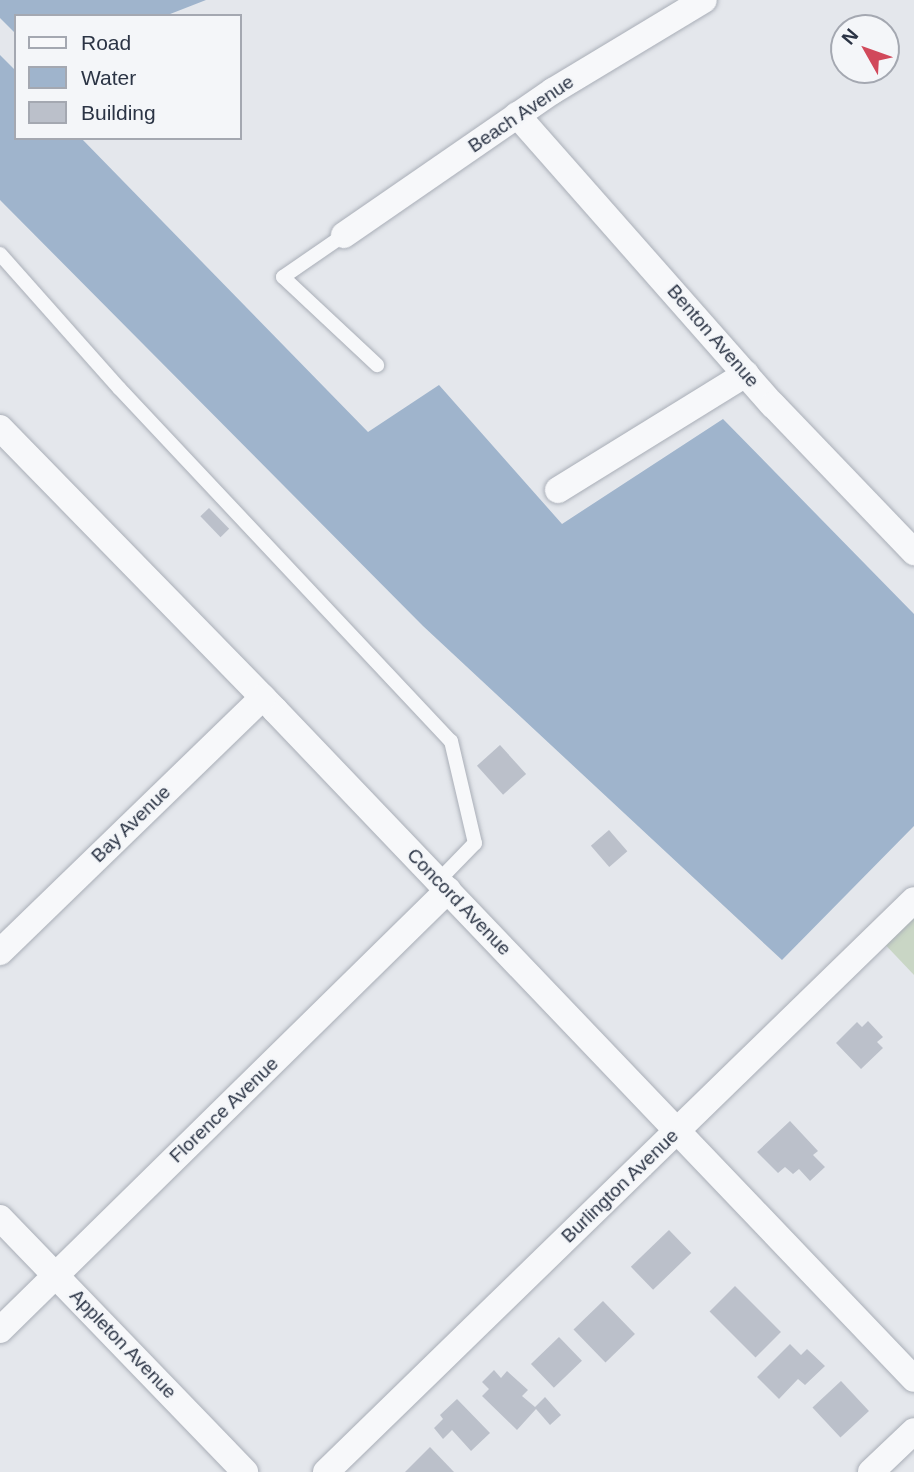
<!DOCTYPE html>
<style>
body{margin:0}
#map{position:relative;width:914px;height:1472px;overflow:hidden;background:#e4e7ec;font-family:Arial,sans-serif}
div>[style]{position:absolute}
.green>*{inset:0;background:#c9d6c5}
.water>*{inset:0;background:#9fb4cc}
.building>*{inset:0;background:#bbc0ca;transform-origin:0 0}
.roads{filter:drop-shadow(0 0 2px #a9aeb7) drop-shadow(0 0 2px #a9aeb7)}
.service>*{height:14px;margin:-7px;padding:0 7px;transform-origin:7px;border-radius:7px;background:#f7f8fa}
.minor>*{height:26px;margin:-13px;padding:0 13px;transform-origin:13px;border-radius:13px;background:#f7f8fa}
span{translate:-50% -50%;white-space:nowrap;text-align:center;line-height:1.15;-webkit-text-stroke:5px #f4f6f9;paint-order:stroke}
.street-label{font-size:19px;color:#2b3445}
.legend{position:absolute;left:14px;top:14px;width:228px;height:126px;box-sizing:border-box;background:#f4f6f9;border:2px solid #a4a8b1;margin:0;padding:9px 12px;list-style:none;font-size:21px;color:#2b3445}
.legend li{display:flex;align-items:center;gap:14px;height:35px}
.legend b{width:35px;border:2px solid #a4a8b1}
.north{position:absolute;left:830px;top:14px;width:70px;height:70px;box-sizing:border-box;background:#f4f6f9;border:2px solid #a4a8b1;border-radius:50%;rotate:310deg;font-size:19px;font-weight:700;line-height:28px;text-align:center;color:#2b3445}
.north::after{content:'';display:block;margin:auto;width:24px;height:32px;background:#d1495b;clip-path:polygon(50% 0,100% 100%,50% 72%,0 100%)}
</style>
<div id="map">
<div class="green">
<i style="clip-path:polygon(914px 900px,914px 975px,877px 936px)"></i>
</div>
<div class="water">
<i style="clip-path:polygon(0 0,206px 0,165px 16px,16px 16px,16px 34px,0 18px)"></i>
<i style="clip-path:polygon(0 55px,16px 71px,16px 138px,81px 138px,368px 432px,439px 385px,562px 524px,723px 419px,914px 614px,914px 826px,782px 960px,423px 626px,0 200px)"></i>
</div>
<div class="building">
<i style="left:209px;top:508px;width:29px;height:12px;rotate:46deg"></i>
<i style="left:500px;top:745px;width:39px;height:31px;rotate:48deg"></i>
<i style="left:609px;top:830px;width:28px;height:24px;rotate:49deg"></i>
<i style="clip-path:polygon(868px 1021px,883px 1037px,877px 1042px,883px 1048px,861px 1069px,836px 1043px,857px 1022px,862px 1027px)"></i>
<i style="clip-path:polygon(790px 1121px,818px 1151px,813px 1155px,825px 1167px,810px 1181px,799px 1169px,793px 1174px,785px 1167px,778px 1173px,757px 1152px)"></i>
<i style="left:669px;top:1230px;width:32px;height:53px;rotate:46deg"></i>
<i style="left:735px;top:1286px;width:65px;height:36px;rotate:45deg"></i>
<i style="left:603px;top:1301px;width:46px;height:41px;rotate:46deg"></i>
<i style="left:559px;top:1337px;width:33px;height:39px;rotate:46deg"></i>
<i style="clip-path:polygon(790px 1344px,801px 1355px,807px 1349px,825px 1366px,805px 1385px,798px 1379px,779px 1399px,757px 1377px)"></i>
<i style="clip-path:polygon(494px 1370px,501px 1378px,507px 1371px,528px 1390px,522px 1396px,535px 1407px,545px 1397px,561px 1415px,550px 1425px,536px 1409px,517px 1430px,482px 1396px,489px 1389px,482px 1382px)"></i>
<i style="left:841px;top:1381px;width:41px;height:39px;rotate:47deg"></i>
<i style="clip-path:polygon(457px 1399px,490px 1433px,471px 1451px,452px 1430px,443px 1439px,434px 1428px,443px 1419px,440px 1415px)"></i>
<i style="clip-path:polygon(430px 1447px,454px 1472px,405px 1472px)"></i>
</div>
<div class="roads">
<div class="service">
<i style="left:344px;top:235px;width:74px;rotate:145.5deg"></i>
<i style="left:283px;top:277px;width:129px;rotate:43.1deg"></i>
<i style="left:0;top:254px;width:179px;rotate:48.4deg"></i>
<i style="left:119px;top:388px;width:485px;rotate:46.8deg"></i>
<i style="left:451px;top:741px;width:105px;rotate:76.8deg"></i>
<i style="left:475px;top:843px;width:52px;rotate:134.2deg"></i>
</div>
<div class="minor">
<i style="left:517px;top:115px;width:387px;rotate:48.6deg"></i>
<i style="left:773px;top:405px;width:204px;rotate:46.2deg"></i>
<i style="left:344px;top:235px;width:254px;rotate:-34.6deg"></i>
<i style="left:553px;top:91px;width:176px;rotate:-31.1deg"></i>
<i style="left:0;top:428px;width:394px;rotate:45.7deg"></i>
<i style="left:275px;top:710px;width:925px;rotate:46.31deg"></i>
<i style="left:558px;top:490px;width:221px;rotate:-31.7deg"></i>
<i style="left:0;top:952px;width:366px;rotate:-44.1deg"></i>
<i style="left:0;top:1218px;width:353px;rotate:46deg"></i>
<i style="left:0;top:1330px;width:628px;rotate:-44.48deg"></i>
<i style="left:326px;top:1472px;width:820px;rotate:-44.21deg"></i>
<i style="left:871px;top:1472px;width:59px;rotate:-43.6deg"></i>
</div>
</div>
<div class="street-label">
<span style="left:521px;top:114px;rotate:-34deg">Beach Avenue</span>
<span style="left:713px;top:336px;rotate:49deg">Benton Avenue</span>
<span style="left:131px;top:824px;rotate:-44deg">Bay Avenue</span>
<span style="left:459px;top:902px;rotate:46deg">Concord Avenue</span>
<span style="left:224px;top:1110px;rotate:-44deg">Florence Avenue</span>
<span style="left:620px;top:1186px;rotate:-44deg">Burlington Avenue</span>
<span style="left:123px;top:1344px;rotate:46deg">Appleton Avenue</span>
</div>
<ul class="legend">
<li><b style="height:9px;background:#f7f8fa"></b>Road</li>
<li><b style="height:19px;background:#9fb4cc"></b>Water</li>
<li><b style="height:19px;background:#bbc0ca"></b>Building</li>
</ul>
<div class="north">N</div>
</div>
